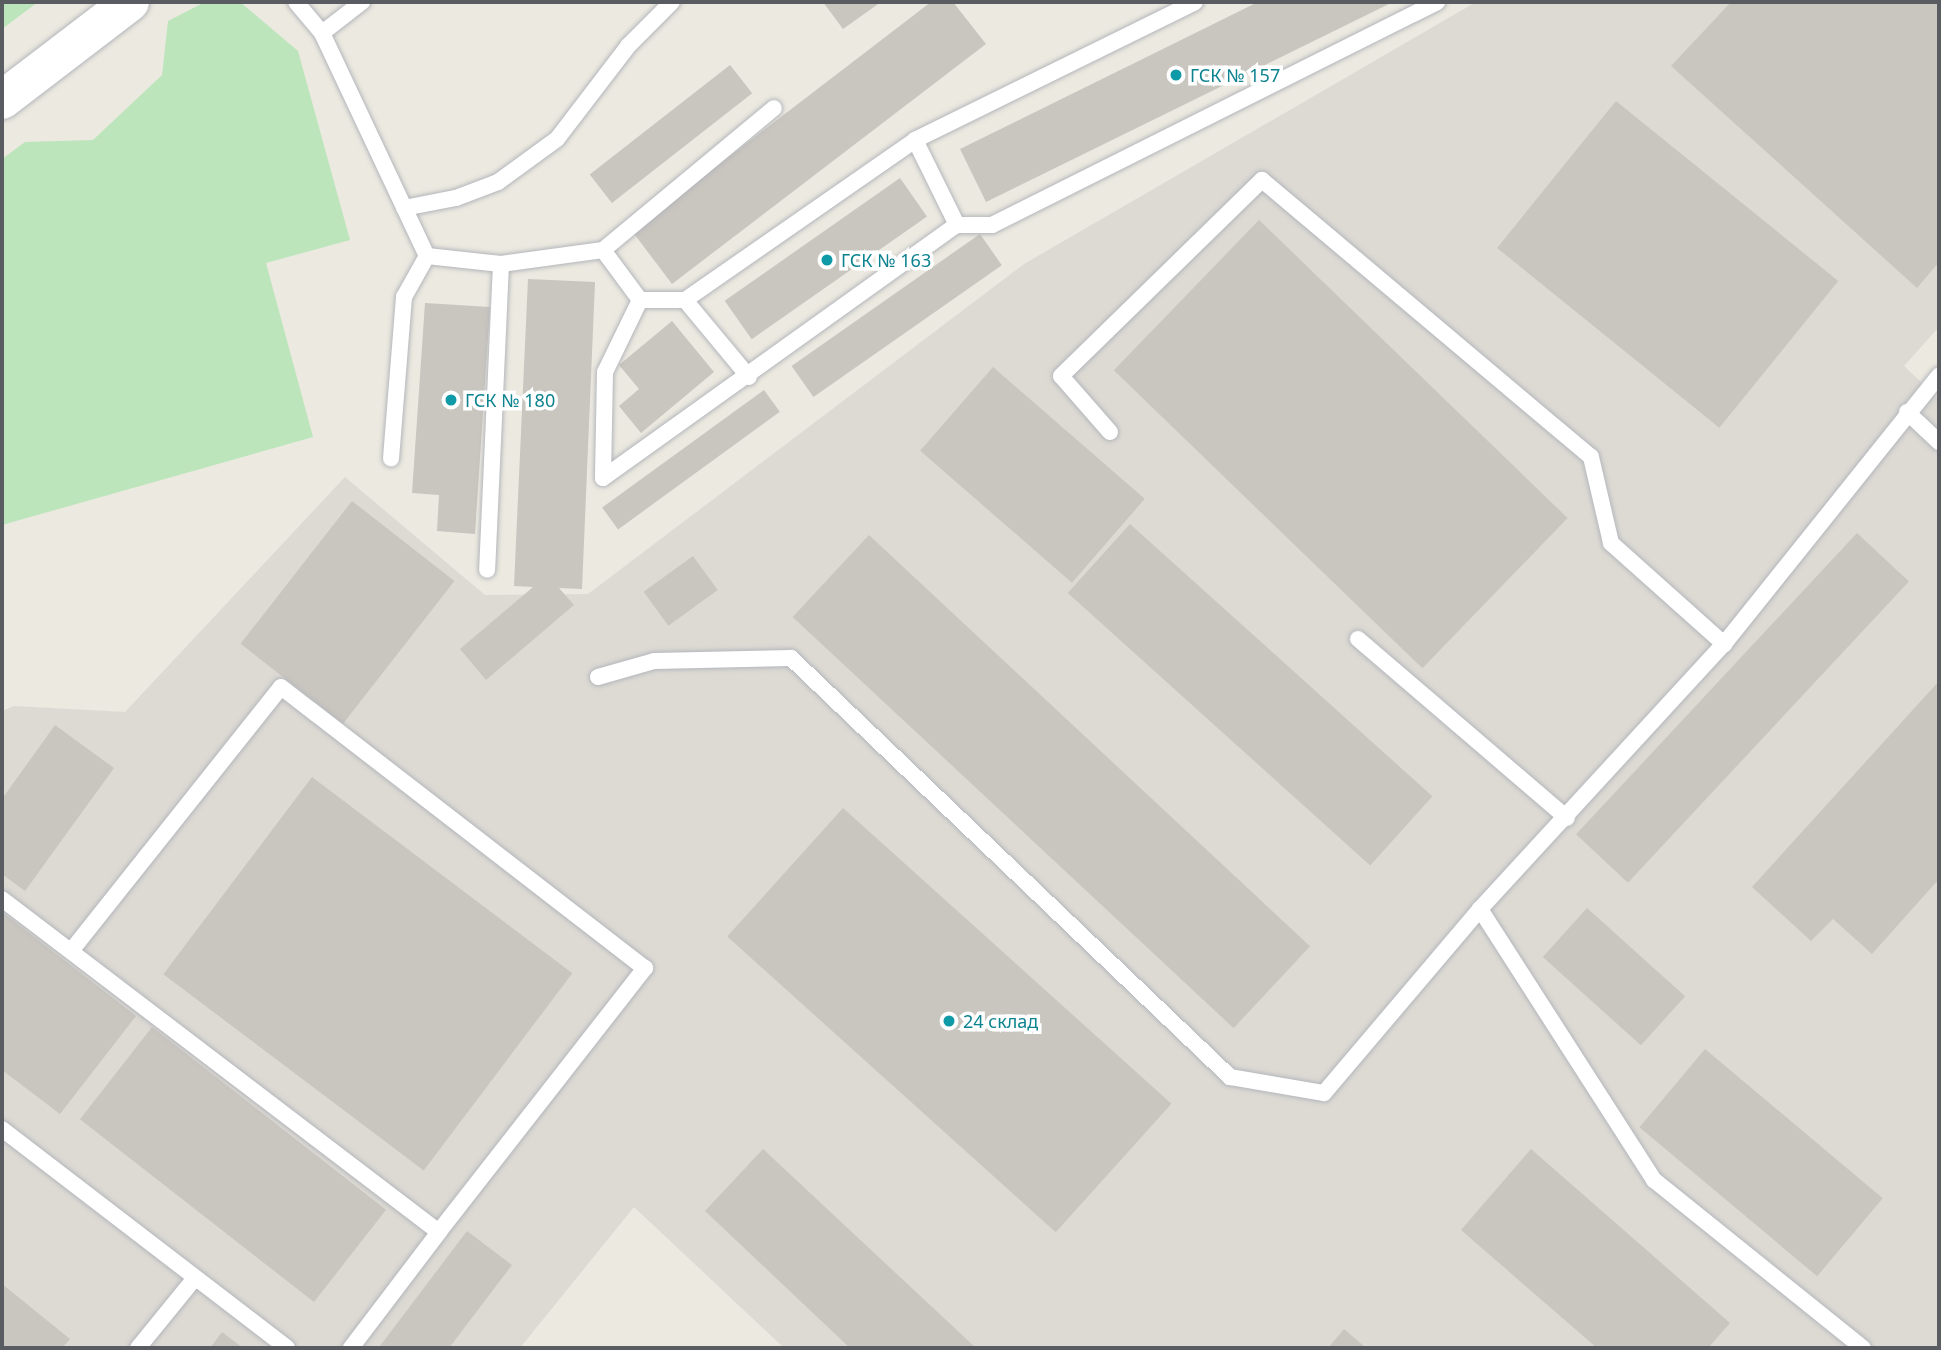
<!DOCTYPE html>
<meta charset="utf-8">
<style>
body{margin:0}
#map{position:relative;width:1941px;height:1350px;overflow:hidden;background:#ece9e0;font-family:"Noto Sans",sans-serif}
div>[style]{position:absolute}
.industrial>*{inset:0;background:#dddad4}
.green>*{inset:0;background:#bce5bb}
.building>*{inset:0;background:#c9c5bf;transform-origin:0 0}
.roads{filter:drop-shadow(0 0 2px #b3b6bb) drop-shadow(0 0 2px #b3b6bb)}
.service>*{height:16px;margin:-8px;padding:0 8px;transform-origin:8px;border-radius:8px;background:#fff}
.tertiary>*{height:38px;margin:-19px;padding:0 19px;transform-origin:19px;border-radius:19px;background:#fff}
.dots>*{width:19px;height:19px;translate:-50% -50%;box-sizing:border-box;border:4px solid #fff;border-radius:50%}
span{translate:-50% -50%;white-space:nowrap;text-align:center;line-height:1.15;-webkit-text-stroke:7px #fff;paint-order:stroke}
.culture-label{font-size:18px;color:#0d838f}
.left{translate:0 -50%;text-align:left}
.frame{position:absolute;inset:0;border:4px solid #595d61;pointer-events:none}
</style>
<div id="map">
<div class="industrial">
<i style="clip-path:polygon(1476px 2px,1939px 2px,1939px 327px,1904px 366px,1939px 399px,1939px 1348px,784px 1348px,634px 1207px,520px 1348px,2px 1348px,2px 711px,14px 706px,125px 712px,345px 477px,485px 595px,588px 594px,1024px 264px)"></i>
</div>
<div class="green">
<i style="clip-path:polygon(2px 2px,38px 2px,2px 29px)"></i>
<i style="clip-path:polygon(205px 2px,240px 2px,298px 51px,350px 240px,266px 263px,313px 437px,2px 525px,2px 159px,25px 142px,93px 140px,162px 75px,168px 21px)"></i>
</div>
<div class="building">
<i style="clip-path:polygon(823px 2px,881px 2px,843px 29px)"></i>
<i style="clip-path:polygon(931px 2px,953px 2px,986px 44px,672px 284px,632px 231px)"></i>
<i style="clip-path:polygon(1258px 2px,1393px 2px,986px 202px,960px 149px)"></i>
<i style="clip-path:polygon(1731px 2px,1939px 2px,1939px 262px,1917px 288px,1671px 66px)"></i>
<i style="left:730px;top:65px;width:36px;height:178px;rotate:52deg"></i>
<i style="left:1616px;top:101px;width:286px;height:189px;rotate:39deg"></i>
<i style="left:900px;top:178px;width:47px;height:214px;rotate:55deg"></i>
<i style="left:1259px;top:220px;width:429px;height:209px;rotate:44deg"></i>
<i style="left:980px;top:234px;width:38px;height:230px;rotate:55deg"></i>
<i style="clip-path:polygon(528px 279px,595px 282px,582px 589px,559px 588px,574px 605px,486px 680px,460px 649px,533px 587px,514px 586px)"></i>
<i style="clip-path:polygon(425px 303px,490px 307px,475px 534px,437px 531px,439px 495px,412px 493px)"></i>
<i style="clip-path:polygon(672px 321px,714px 372px,641px 433px,619px 406px,639px 389px,619px 365px)"></i>
<i style="left:993px;top:367px;width:201px;height:111px;rotate:41deg"></i>
<i style="left:764px;top:390px;width:27px;height:200px;rotate:54deg"></i>
<i style="left:352px;top:501px;width:130px;height:181px;rotate:38deg"></i>
<i style="left:1130px;top:524px;width:407px;height:93px;rotate:42deg"></i>
<i style="left:1857px;top:533px;width:71px;height:412px;rotate:43deg"></i>
<i style="left:869px;top:535px;width:603px;height:112px;rotate:43deg"></i>
<i style="left:693px;top:556px;width:42px;height:61px;rotate:54deg"></i>
<i style="clip-path:polygon(1939px 681px,1939px 879px,1872px 954px,1833px 919px,1811px 941px,1752px 887px)"></i>
<i style="clip-path:polygon(55px 725px,114px 768px,25px 891px,2px 874px,2px 799px)"></i>
<i style="left:312px;top:777px;width:326px;height:247px;rotate:37deg"></i>
<i style="left:843px;top:808px;width:442px;height:173px;rotate:42deg"></i>
<i style="left:1587px;top:908px;width:132px;height:66px;rotate:42deg"></i>
<i style="clip-path:polygon(2px 912px,136px 1016px,60px 1114px,2px 1070px)"></i>
<i style="left:152px;top:1027px;width:297px;height:117px;rotate:38deg"></i>
<i style="left:1705px;top:1049px;width:232px;height:102px;rotate:40deg"></i>
<i style="clip-path:polygon(763px 1149px,976px 1348px,850px 1348px,705px 1211px)"></i>
<i style="clip-path:polygon(1531px 1149px,1730px 1323px,1708px 1348px,1597px 1348px,1461px 1230px)"></i>
<i style="clip-path:polygon(467px 1231px,512px 1265px,449px 1348px,383px 1348px,380px 1346px)"></i>
<i style="clip-path:polygon(2px 1284px,70px 1339px,62px 1348px,2px 1348px)"></i>
<i style="clip-path:polygon(1344px 1329px,1366px 1348px,1328px 1348px)"></i>
<i style="clip-path:polygon(222px 1332px,243px 1348px,210px 1348px)"></i>
</div>
<div class="roads">
<div class="service">
<i style="left:296px;top:2px;width:40px;rotate:50deg"></i>
<i style="left:322px;top:33px;width:246px;rotate:64.8deg"></i>
<i style="left:427px;top:256px;width:47px;rotate:119.3deg"></i>
<i style="left:404px;top:297px;width:162px;rotate:94.6deg"></i>
<i style="left:322px;top:33px;width:51px;rotate:-37.8deg"></i>
<i style="left:915px;top:140px;width:95px;rotate:63.7deg"></i>
<i style="left:404px;top:208px;width:53px;rotate:-10.9deg"></i>
<i style="left:456px;top:198px;width:45px;rotate:-20.9deg"></i>
<i style="left:498px;top:182px;width:73px;rotate:-36.1deg"></i>
<i style="left:557px;top:139px;width:117px;rotate:-52.6deg"></i>
<i style="left:628px;top:46px;width:62px;rotate:-45deg"></i>
<i style="left:603px;top:250px;width:222px;rotate:-39.7deg"></i>
<i style="left:427px;top:256px;width:74px;rotate:6.2deg"></i>
<i style="left:501px;top:264px;width:306px;rotate:92.6deg"></i>
<i style="left:501px;top:264px;width:103px;rotate:-7.8deg"></i>
<i style="left:603px;top:250px;width:62px;rotate:53.5deg"></i>
<i style="left:640px;top:300px;width:45px"></i>
<i style="left:685px;top:300px;width:100px;rotate:50.3deg"></i>
<i style="left:640px;top:300px;width:80px;rotate:115.9deg"></i>
<i style="left:605px;top:372px;width:106px;rotate:91.1deg"></i>
<i style="left:603px;top:478px;width:435px;rotate:-35.6deg"></i>
<i style="left:957px;top:225px;width:35px"></i>
<i style="left:992px;top:225px;width:498px;rotate:-26.6deg"></i>
<i style="left:685px;top:300px;width:280px;rotate:-34.8deg"></i>
<i style="left:915px;top:140px;width:312px;rotate:-26.2deg"></i>
<i style="left:1907px;top:412px;width:44px;rotate:43.2deg"></i>
<i style="left:1110px;top:432px;width:74px;rotate:-131.2deg"></i>
<i style="left:1061px;top:376px;width:281px;rotate:-44.3deg"></i>
<i style="left:1262px;top:180px;width:430px;rotate:40.1deg"></i>
<i style="left:1591px;top:457px;width:88px;rotate:76.9deg"></i>
<i style="left:1611px;top:543px;width:152px;rotate:41.8deg"></i>
<i style="left:1358px;top:639px;width:275px;rotate:40.6deg"></i>
<i style="left:598px;top:677px;width:58px;rotate:-15.9deg"></i>
<i style="left:654px;top:661px;width:137px;rotate:-1.3deg"></i>
<i style="left:791px;top:658px;width:607px;rotate:43.66deg"></i>
<i style="left:1230px;top:1077px;width:95px;rotate:9.7deg"></i>
<i style="left:1324px;top:1093px;width:241px;rotate:-49.7deg"></i>
<i style="left:1480px;top:909px;width:360px;rotate:-47.4deg"></i>
<i style="left:1724px;top:644px;width:344px;rotate:-51.3deg"></i>
<i style="left:2px;top:899px;width:549px;rotate:37.31deg"></i>
<i style="left:439px;top:1232px;width:146px;rotate:127.2deg"></i>
<i style="left:1480px;top:909px;width:322px;rotate:57.3deg"></i>
<i style="left:1654px;top:1180px;width:268px;rotate:38.8deg"></i>
<i style="left:71px;top:951px;width:337px;rotate:-51.5deg"></i>
<i style="left:281px;top:687px;width:460px;rotate:37.7deg"></i>
<i style="left:645px;top:968px;width:335px;rotate:128deg"></i>
<i style="left:2px;top:1129px;width:359px;rotate:37.5deg"></i>
<i style="left:138px;top:1348px;width:89px;rotate:-50.9deg"></i>
</div>
<div class="tertiary">
<i style="left:2px;top:100px;width:161px;rotate:-37.4deg"></i>
</div>
</div>
<div class="dots">
<i style="left:1176px;top:75px;background:#0f9aa8"></i>
<i style="left:827px;top:260px;background:#0f9aa8"></i>
<i style="left:451px;top:400px;background:#0f9aa8"></i>
<i style="left:949px;top:1021px;background:#0f9aa8"></i>
</div>
<div class="culture-label">
<span class="left" style="left:1190px;top:75px">ГСК № 157</span>
<span class="left" style="left:841px;top:260px">ГСК № 163</span>
<span class="left" style="left:465px;top:400px">ГСК № 180</span>
<span class="left" style="left:963px;top:1021px">24 склад</span>
</div>
<div class="frame"></div>
</div>
